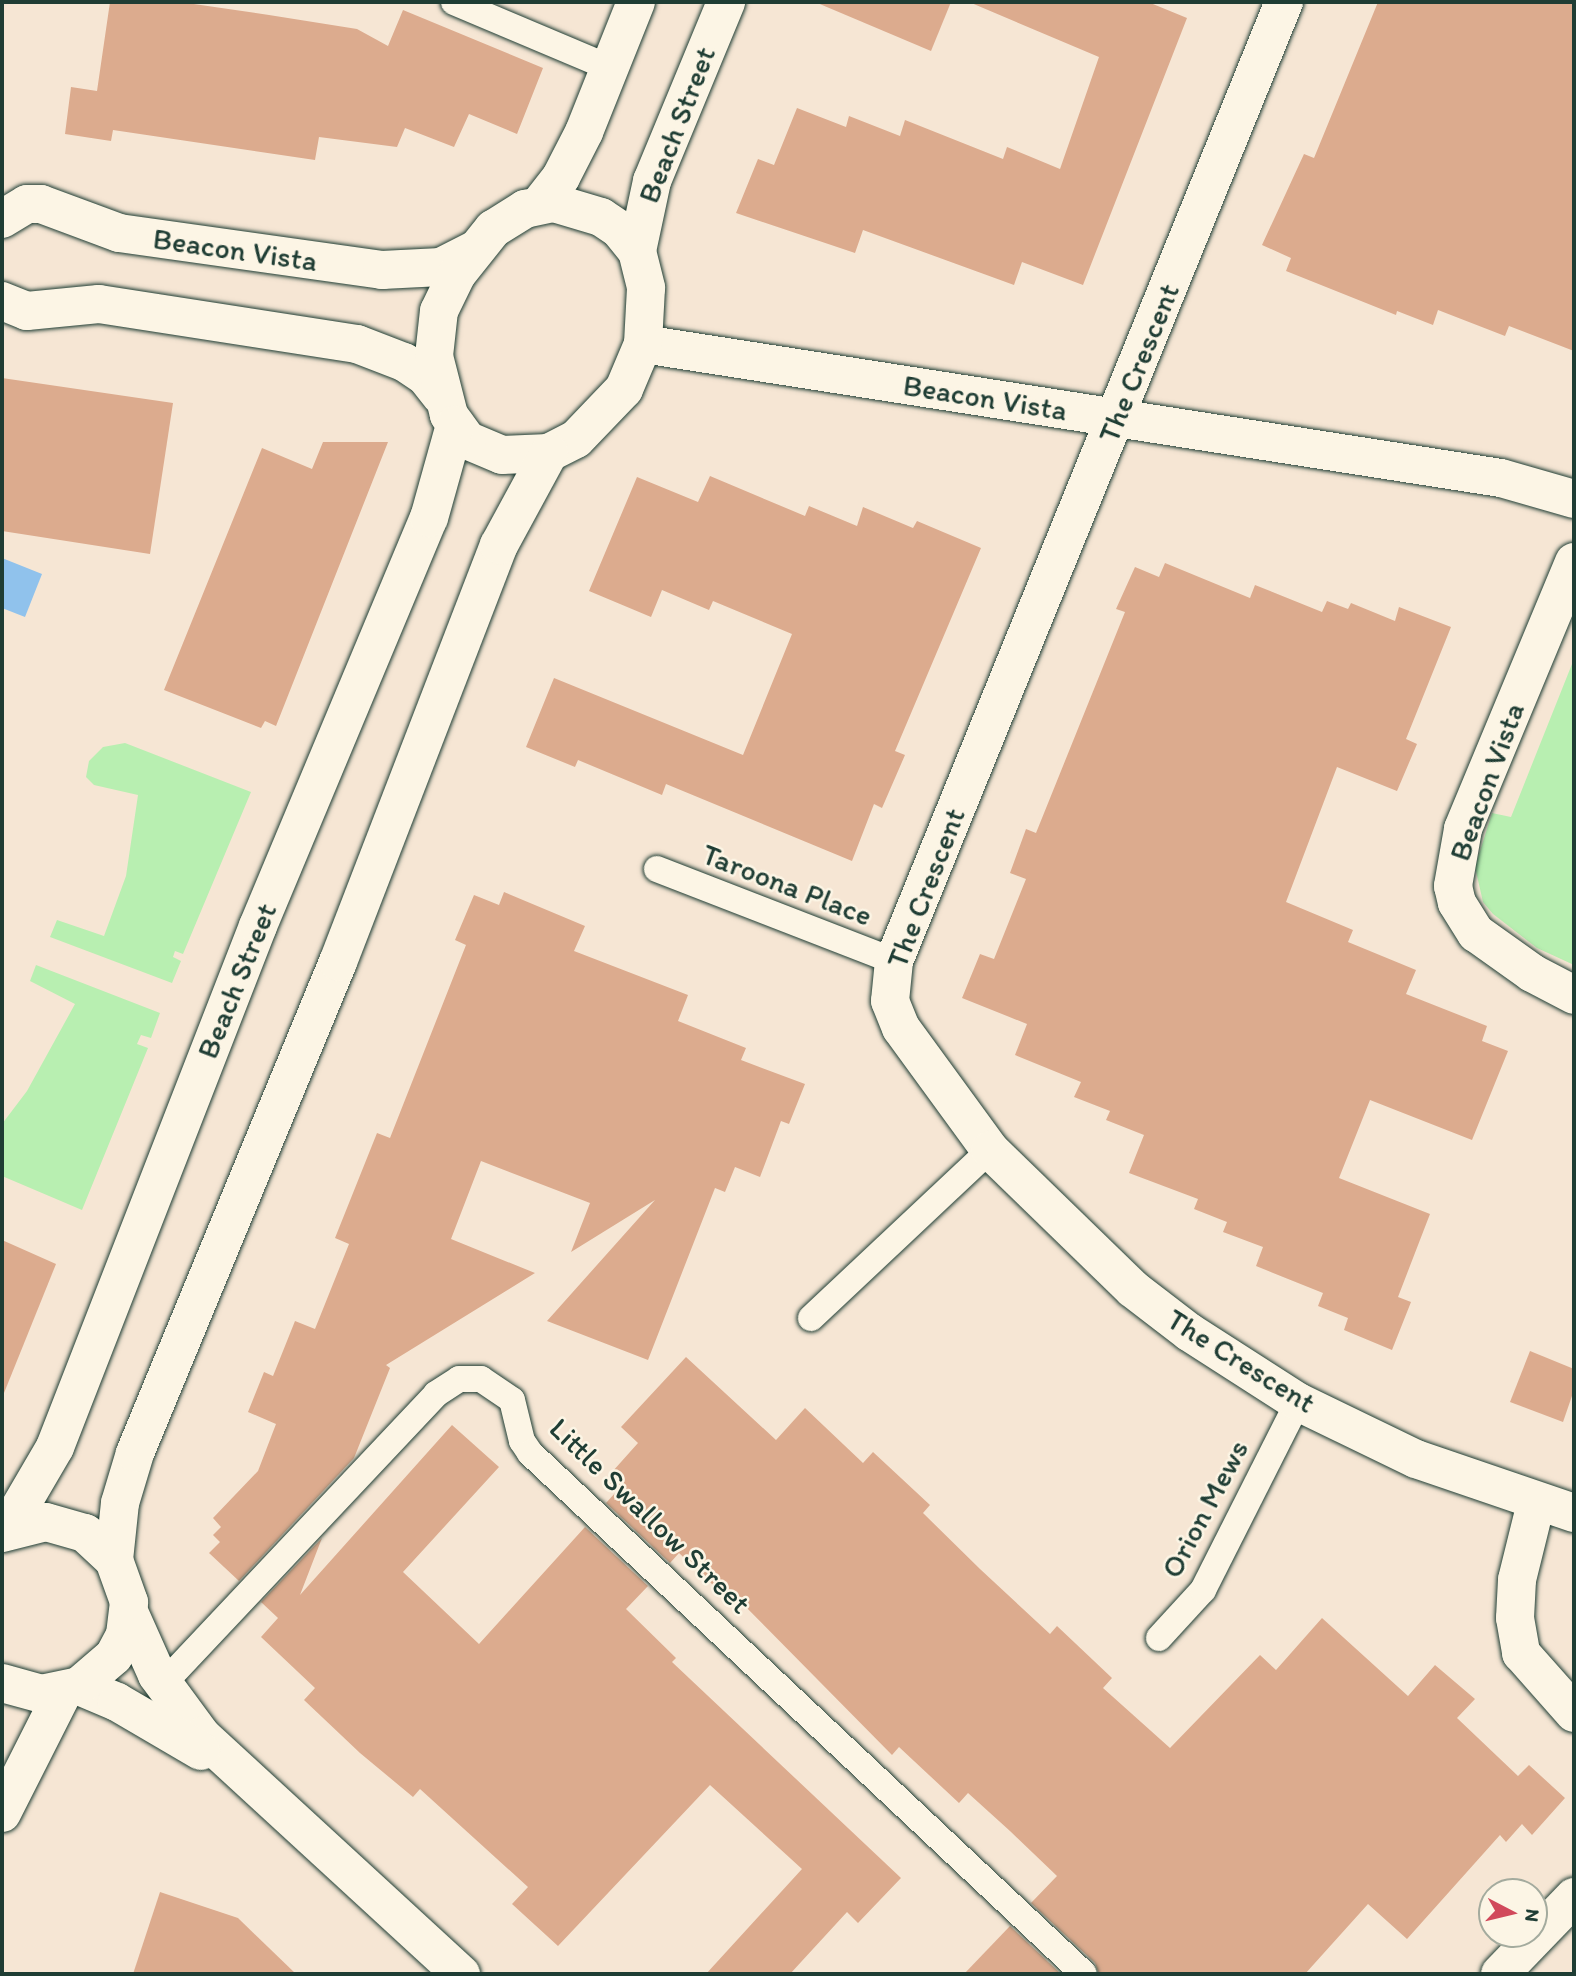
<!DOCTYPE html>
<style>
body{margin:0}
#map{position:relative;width:1576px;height:1976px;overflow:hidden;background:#f6e6d4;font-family:Itim,sans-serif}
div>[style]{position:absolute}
.green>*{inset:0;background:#b8efb1}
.water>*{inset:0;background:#90c2ec}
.building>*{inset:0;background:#dcab8e}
.roads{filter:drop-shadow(0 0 2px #1f3d34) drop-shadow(0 0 2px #1f3d34)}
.lane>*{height:26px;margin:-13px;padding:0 13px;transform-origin:13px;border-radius:13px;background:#fcf5e5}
.street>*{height:38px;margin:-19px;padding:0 19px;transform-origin:19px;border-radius:19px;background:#fcf5e5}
.secondary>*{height:38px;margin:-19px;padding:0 19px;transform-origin:19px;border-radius:19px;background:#fcf5e5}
span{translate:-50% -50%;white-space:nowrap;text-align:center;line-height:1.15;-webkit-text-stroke:5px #fcf5e5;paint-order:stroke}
.street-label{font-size:30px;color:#1f3d34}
.frame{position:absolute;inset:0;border:4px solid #1f3d34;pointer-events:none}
.north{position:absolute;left:1478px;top:1878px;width:70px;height:70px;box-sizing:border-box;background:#fcf5e5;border:2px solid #a4ab9e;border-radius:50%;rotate:97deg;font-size:19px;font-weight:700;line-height:28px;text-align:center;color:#1f3d34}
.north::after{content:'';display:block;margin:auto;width:24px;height:32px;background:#d1495b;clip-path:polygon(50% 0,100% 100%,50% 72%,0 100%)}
</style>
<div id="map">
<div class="green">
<i style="clip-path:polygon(1574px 659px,1574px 965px,1537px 948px,1493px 914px,1483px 902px,1475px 867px,1492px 813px,1511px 817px)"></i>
<i style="clip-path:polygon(125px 743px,251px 792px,183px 954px,175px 951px,173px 957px,181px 961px,172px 983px,50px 937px,57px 920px,104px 936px,126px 876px,138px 795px,94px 785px,86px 777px,89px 761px,103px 747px)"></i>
<i style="clip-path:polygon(36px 965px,160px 1013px,151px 1038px,141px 1035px,137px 1044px,148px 1048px,82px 1210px,2px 1176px,2px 1124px,27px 1091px,75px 1004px,30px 981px)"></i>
</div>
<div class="water">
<i style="clip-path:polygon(2px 558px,42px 574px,25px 617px,2px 608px)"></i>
</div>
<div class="building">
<i style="clip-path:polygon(110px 2px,180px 2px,269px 15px,357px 29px,388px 46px,403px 10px,543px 68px,517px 134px,469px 114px,454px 147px,405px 128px,397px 147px,319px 137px,315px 160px,113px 130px,111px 141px,65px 134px,71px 87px,97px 91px)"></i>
<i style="clip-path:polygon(815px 2px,951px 2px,931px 51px)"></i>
<i style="clip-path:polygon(969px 2px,1148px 2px,1187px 18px,1083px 285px,1022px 262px,1014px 285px,863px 230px,855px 253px,736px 213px,758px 159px,774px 165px,797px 108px,846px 127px,849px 116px,900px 136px,905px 120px,1003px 159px,1007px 147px,1060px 169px,1099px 57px)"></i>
<i style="clip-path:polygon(1378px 2px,1574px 2px,1574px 351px,1509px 326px,1505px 336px,1438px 310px,1433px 325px,1397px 311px,1396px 315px,1286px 271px,1291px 258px,1262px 245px,1304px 154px,1314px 158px)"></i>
<i style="clip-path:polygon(2px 378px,173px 403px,150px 554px,2px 531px)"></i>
<i style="clip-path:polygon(323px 442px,388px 442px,276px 726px,265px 721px,261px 728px,164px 690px,262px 448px,312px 469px)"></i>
<i style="clip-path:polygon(710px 476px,805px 516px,809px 506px,857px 526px,863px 507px,913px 528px,917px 521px,981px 548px,895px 751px,905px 755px,882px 808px,874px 804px,852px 861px,666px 784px,662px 795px,578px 760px,575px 767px,526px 747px,554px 678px,743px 755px,792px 634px,713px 601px,709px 610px,662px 590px,651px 617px,589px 591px,637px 477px,698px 502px)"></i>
<i style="clip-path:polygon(1165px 563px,1250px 598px,1255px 585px,1322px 612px,1327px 601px,1348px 609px,1351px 603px,1395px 621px,1399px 607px,1451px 627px,1406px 739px,1417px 744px,1397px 791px,1337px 767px,1286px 902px,1353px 930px,1348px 942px,1416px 970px,1406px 994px,1487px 1026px,1482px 1041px,1508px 1051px,1472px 1140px,1370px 1100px,1339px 1178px,1430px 1214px,1398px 1297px,1411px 1302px,1392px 1350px,1344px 1330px,1348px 1318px,1318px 1306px,1323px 1293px,1256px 1266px,1263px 1247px,1223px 1232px,1227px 1222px,1194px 1209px,1198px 1199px,1129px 1173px,1144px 1135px,1106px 1120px,1110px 1111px,1074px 1097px,1081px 1082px,1015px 1055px,1027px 1024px,962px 998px,980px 954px,994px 959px,1026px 879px,1010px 873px,1026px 829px,1036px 833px,1125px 612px,1116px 609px,1135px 567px,1159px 577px)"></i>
<i style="clip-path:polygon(504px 892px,585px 926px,574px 951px,688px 995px,678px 1021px,746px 1048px,741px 1060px,805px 1084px,789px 1124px,781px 1121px,760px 1177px,735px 1167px,725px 1192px,715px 1188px,648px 1360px,547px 1321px,655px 1200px,571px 1252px,590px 1203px,481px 1161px,451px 1239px,535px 1273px,386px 1365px,390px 1368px,354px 1458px,239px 1581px,209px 1553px,220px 1542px,213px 1535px,221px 1527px,213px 1518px,258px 1471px,276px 1424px,248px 1412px,264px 1372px,273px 1376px,295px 1321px,315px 1329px,349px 1244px,335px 1238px,377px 1133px,390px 1138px,466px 945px,455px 940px,474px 895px,499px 905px)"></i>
<i style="clip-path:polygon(2px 1240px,56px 1264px,4px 1393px,2px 1393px)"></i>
<i style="clip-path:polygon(1530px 1351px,1574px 1369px,1574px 1390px,1563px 1422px,1510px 1402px)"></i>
<i style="clip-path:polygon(686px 1357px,776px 1440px,805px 1408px,863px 1463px,873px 1452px,930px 1505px,923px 1513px,980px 1569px,1050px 1634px,1057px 1626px,1112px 1678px,1103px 1688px,1170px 1748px,1260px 1655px,1276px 1670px,1322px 1618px,1408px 1696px,1435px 1665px,1475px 1699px,1457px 1718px,1518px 1776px,1529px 1765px,1565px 1798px,1532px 1835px,1522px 1824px,1506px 1842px,1500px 1835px,1407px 1939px,1368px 1904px,1305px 1974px,1099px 1974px,1095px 1963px,1031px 1903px,1057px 1876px,1010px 1831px,968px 1793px,959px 1803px,899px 1747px,892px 1755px,735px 1596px,730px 1601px,679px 1553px,670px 1563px,606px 1503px,616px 1492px,604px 1481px,638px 1443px,621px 1427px)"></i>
<i style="clip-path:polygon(452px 1425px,499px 1467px,403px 1572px,479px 1644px,585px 1527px,648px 1586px,626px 1609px,676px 1658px,672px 1662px,901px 1878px,858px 1923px,847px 1912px,790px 1974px,706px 1974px,802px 1869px,710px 1785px,558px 1946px,512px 1904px,528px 1887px,420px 1789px,413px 1797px,360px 1753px,304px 1700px,315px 1688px,261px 1637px,278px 1618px,261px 1602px,322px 1538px,300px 1595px)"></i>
<i style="clip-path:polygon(160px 1892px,238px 1918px,296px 1974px,133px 1974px)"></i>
<i style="clip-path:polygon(1010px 1926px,1061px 1974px,964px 1974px)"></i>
</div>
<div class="roads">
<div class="lane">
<i style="left:454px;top:2px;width:167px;rotate:22.9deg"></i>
<i style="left:657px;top:869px;width:254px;rotate:21.2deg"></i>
<i style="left:811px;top:1318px;width:245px;rotate:-43.2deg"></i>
<i style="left:1159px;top:1638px;width:65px;rotate:-47.5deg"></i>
<i style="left:1203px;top:1590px;width:211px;rotate:-63.2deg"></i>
<i style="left:163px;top:1684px;width:398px;rotate:-46.7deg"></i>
<i style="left:436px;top:1394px;width:27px;rotate:-33deg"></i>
<i style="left:459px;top:1379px;width:22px"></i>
<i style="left:481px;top:1379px;width:37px;rotate:34deg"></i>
<i style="left:512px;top:1400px;width:42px;rotate:76.3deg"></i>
<i style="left:522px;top:1441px;width:14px;rotate:56deg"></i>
<i style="left:530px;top:1453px;width:760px;rotate:43.24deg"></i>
</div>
<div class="street">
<i style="left:1284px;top:2px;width:1035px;rotate:112.13deg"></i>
<i style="left:894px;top:961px;width:40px;rotate:95.7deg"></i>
<i style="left:890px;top:1001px;width:29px;rotate:68deg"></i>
<i style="left:901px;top:1028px;width:151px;rotate:53.9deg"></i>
<i style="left:990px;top:1150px;width:199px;rotate:44.2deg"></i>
<i style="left:1133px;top:1289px;width:71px;rotate:37.5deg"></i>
<i style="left:1189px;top:1332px;width:130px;rotate:32.7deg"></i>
<i style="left:1298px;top:1402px;width:131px;rotate:25.8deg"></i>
<i style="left:1416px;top:1459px;width:167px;rotate:18.9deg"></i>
<i style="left:2px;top:219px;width:29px;rotate:-31deg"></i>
<i style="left:27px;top:204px;width:14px"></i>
<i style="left:41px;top:204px;width:83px;rotate:20.4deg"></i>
<i style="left:119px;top:233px;width:266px;rotate:8deg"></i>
<i style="left:382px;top:270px;width:59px;rotate:-2.9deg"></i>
<i style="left:441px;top:267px;width:37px;rotate:-27deg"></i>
<i style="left:2px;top:301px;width:27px;rotate:22deg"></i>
<i style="left:27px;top:311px;width:72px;rotate:-5.6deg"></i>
<i style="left:99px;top:304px;width:261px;rotate:8.8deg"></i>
<i style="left:357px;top:344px;width:50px;rotate:21deg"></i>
<i style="left:404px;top:362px;width:27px;rotate:34deg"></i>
<i style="left:426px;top:377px;width:24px;rotate:52deg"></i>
<i style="left:643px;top:344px;width:868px;rotate:8.88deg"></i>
<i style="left:1501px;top:478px;width:76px;rotate:16deg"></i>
<i style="left:1574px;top:562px;width:289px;rotate:112.6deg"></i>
<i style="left:1463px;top:829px;width:58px;rotate:100deg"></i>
<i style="left:1453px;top:886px;width:17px;rotate:77deg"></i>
<i style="left:1457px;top:903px;width:36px;rotate:58deg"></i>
<i style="left:1476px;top:933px;width:69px;rotate:35.5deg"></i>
<i style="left:1532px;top:973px;width:47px;rotate:27.6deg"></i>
<i style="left:1536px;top:1503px;width:79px;rotate:103.9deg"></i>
<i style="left:1517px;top:1580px;width:38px;rotate:93deg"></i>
<i style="left:1515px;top:1618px;width:36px;rotate:80deg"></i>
<i style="left:1521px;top:1653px;width:80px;rotate:48.5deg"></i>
<i style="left:129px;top:1612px;width:69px;rotate:66deg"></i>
<i style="left:157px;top:1675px;width:76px;rotate:53.6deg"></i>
<i style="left:202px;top:1736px;width:352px;rotate:42.6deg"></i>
<i style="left:79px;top:1686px;width:41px;rotate:22.8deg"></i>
<i style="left:117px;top:1702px;width:97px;rotate:30.3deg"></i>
<i style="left:1500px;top:1974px;width:107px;rotate:-46.1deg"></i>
</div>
<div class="secondary">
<i style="left:554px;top:203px;width:49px;rotate:16.6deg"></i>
<i style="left:601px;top:217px;width:22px;rotate:34deg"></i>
<i style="left:619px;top:229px;width:28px;rotate:51deg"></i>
<i style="left:637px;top:251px;width:38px;rotate:76deg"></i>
<i style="left:646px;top:288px;width:56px;rotate:93.1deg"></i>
<i style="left:643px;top:344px;width:49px;rotate:112.9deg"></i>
<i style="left:624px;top:389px;width:69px;rotate:133.8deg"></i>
<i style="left:576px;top:439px;width:30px;rotate:153deg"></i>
<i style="left:549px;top:453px;width:47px;rotate:177.6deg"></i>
<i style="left:502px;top:455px;width:38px;rotate:-157deg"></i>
<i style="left:467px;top:440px;width:31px;rotate:-126deg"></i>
<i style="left:449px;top:415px;width:61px;rotate:-104.3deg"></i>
<i style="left:434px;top:356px;width:45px;rotate:-83.7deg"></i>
<i style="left:439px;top:311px;width:41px;rotate:-64.1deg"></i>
<i style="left:457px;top:274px;width:58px;rotate:-51.3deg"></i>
<i style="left:493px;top:229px;width:38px;rotate:-32deg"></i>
<i style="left:525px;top:209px;width:30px;rotate:-12deg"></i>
<i style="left:540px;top:204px;width:34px;rotate:-52deg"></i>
<i style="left:561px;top:177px;width:51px;rotate:-62.9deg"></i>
<i style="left:584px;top:132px;width:140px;rotate:-68.2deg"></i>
<i style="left:637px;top:251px;width:72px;rotate:-77.9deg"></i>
<i style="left:652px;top:181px;width:194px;rotate:-67.5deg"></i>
<i style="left:6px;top:1531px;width:97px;rotate:-59.7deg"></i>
<i style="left:55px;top:1447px;width:559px;rotate:-68.71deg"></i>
<i style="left:258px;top:926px;width:442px;rotate:-67.3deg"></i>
<i style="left:429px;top:518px;width:97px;rotate:-74.4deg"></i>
<i style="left:2px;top:1533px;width:45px;rotate:-14deg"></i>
<i style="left:46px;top:1522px;width:41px;rotate:15.8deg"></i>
<i style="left:85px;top:1533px;width:40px;rotate:43deg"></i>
<i style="left:114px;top:1560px;width:45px;rotate:70.3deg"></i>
<i style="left:129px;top:1602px;width:33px;rotate:97deg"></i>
<i style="left:125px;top:1635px;width:24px;rotate:118deg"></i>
<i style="left:114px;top:1656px;width:46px;rotate:139.4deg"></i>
<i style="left:79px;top:1686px;width:38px;rotate:168deg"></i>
<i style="left:42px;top:1694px;width:41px;rotate:-164.6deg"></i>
<i style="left:114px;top:1560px;width:57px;rotate:-84deg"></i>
<i style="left:120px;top:1503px;width:52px;rotate:-73.3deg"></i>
<i style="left:135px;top:1453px;width:531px;rotate:-67.54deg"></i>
<i style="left:338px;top:962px;width:447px;rotate:-68.9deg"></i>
<i style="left:499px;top:545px;width:105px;rotate:-61.5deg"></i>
<i style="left:2px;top:1813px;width:136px;rotate:-63.2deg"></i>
</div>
</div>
<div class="street-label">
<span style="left:677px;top:125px;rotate:-69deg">Beach Street</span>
<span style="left:235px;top:250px;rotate:8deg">Beacon Vista</span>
<span style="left:1139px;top:363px;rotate:-68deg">The Crescent</span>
<span style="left:985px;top:398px;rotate:9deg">Beacon Vista</span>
<span style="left:1487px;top:782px;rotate:-70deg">Beacon Vista</span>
<span style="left:787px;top:885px;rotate:21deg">Taroona Place</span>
<span style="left:926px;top:888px;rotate:-69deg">The Crescent</span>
<span style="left:237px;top:981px;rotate:-68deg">Beach Street</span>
<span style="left:1241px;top:1361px;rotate:32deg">The Crescent</span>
<span style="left:1205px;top:1509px;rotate:-62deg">Orion Mews</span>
<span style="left:650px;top:1516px;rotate:44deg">Little Swallow Street</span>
</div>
<div class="frame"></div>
<div class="north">N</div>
</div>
